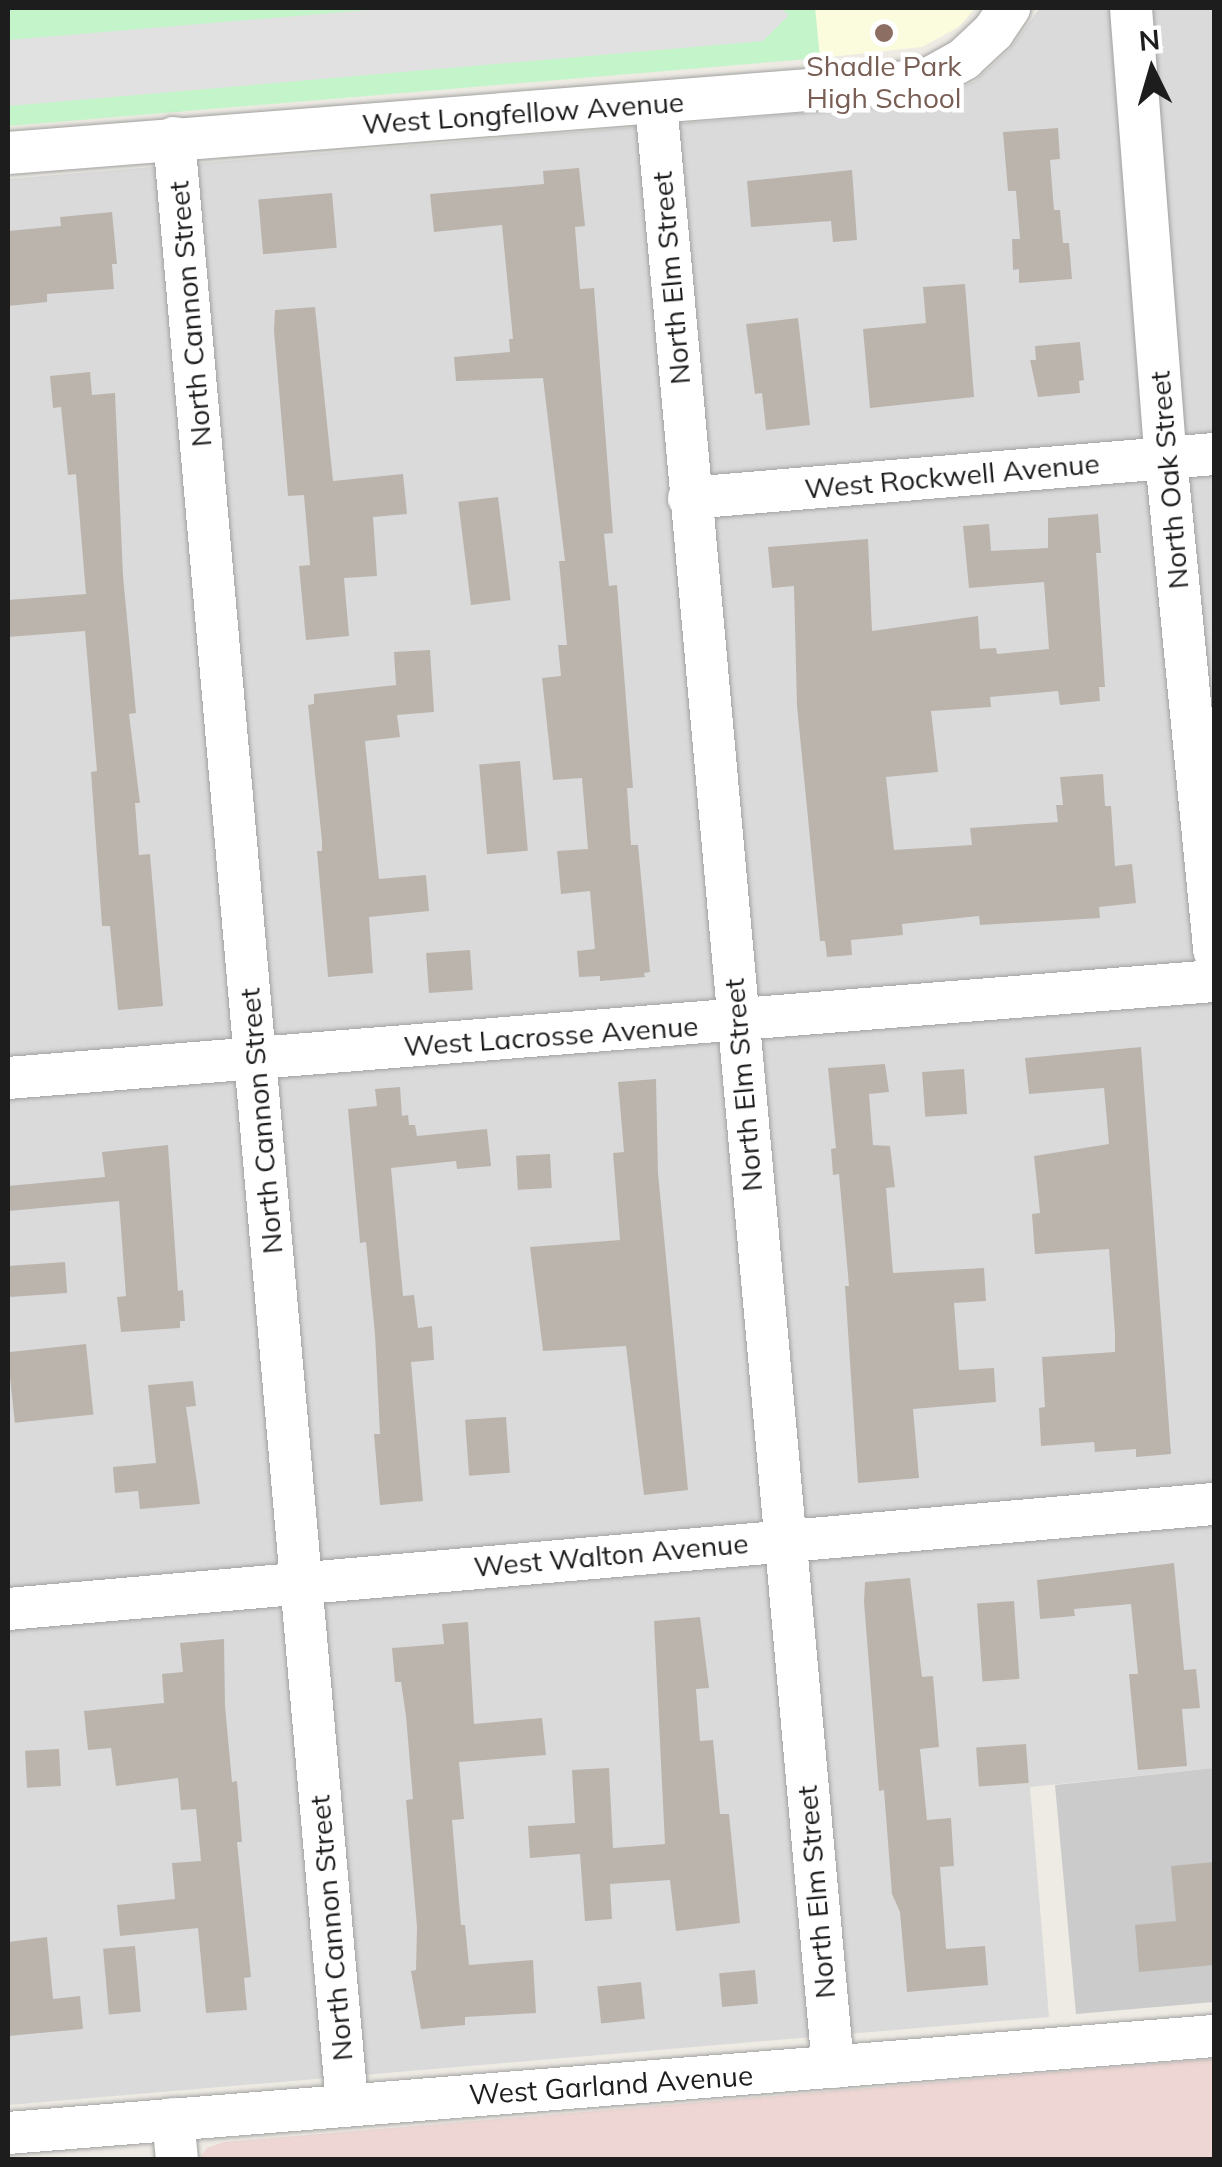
<!DOCTYPE html>
<style>
body{margin:0}
#map{position:relative;width:1222px;height:2167px;overflow:hidden;background:#eeebe4;font-family:Mulish,sans-serif}
div>[style]{position:absolute}
.residential>*{inset:0;background:#dbdada}
.commercial>*{inset:0;background:#edd6d4}
.education>*{inset:0;background:#fbfcde}
.religious>*{inset:0;background:#cbcbcb}
.park>*{inset:0;background:#c4f5ca}
.parking>*{inset:0;background:#e1e1e1}
.building>*{inset:0;background:#bab4ad;transform-origin:0 0}
.roads{filter:drop-shadow(0 0 2px #a1a1a1) drop-shadow(0 0 2px #a1a1a1)}
.minor>*{height:42px;margin:-21px;padding:0 21px;transform-origin:21px;border-radius:21px;background:#fff}
.dots>*{width:28px;height:28px;translate:-50% -50%;box-sizing:border-box;border:5px solid #fff;border-radius:50%}
span{translate:-50% -50%;white-space:nowrap;text-align:center;line-height:1.15;-webkit-text-stroke:9px #fff;paint-order:stroke}
.education-label{font-size:28px;color:#785e54}
.street-label{font-size:28px;color:#1d1d1d}
.frame{position:absolute;inset:0;border:10px solid #1d1d1d;pointer-events:none}
.north{position:absolute;left:1102px;top:20px;width:100px;height:100px;-webkit-text-stroke:8px #fff;paint-order:stroke;rotate:355deg;font-size:28px;font-weight:700;line-height:40px;text-align:center;color:#1d1d1d}
.north::after{content:'';display:block;margin:auto;width:35px;height:45px;background:#1d1d1d;clip-path:polygon(50% 0,100% 100%,50% 72%,0 100%)}
</style>
<div id="map">
<div class="residential">
<i style="clip-path:polygon(1040px 8px,1214px 8px,1214px 1768px,1030px 1787px,1049px 2017px,8px 2105px,8px 179px,914px 104px,944px 97px,975px 81px,1008px 51px)"></i>
</div>
<div class="commercial">
<i style="clip-path:polygon(1214px 2059px,1214px 2159px,199px 2159px,207px 2148px,224px 2142px)"></i>
</div>
<div class="education">
<i style="clip-path:polygon(815px 8px,975px 8px,959px 27px,922px 47px,820px 58px)"></i>
</div>
<div class="religious">
<i style="clip-path:polygon(1214px 1768px,1214px 2002px,1076px 2014px,1055px 1785px)"></i>
</div>
<div class="park">
<i style="clip-path:polygon(8px 8px,815px 8px,820px 58px,8px 126px)"></i>
</div>
<div class="parking">
<i style="clip-path:polygon(392px 8px,780px 8px,789px 15px,763px 41px,8px 106px,8px 40px)"></i>
</div>
<div class="building">
<i style="clip-path:polygon(1058px 128px,1060px 159px,1050px 160px,1054px 210px,1060px 210px,1063px 243px,1069px 243px,1072px 279px,1019px 283px,1019px 269px,1013px 270px,1012px 239px,1020px 239px,1016px 191px,1008px 191px,1003px 132px)"></i>
<i style="clip-path:polygon(579px 168px,585px 226px,575px 227px,580px 289px,594px 288px,613px 533px,604px 534px,609px 586px,617px 585px,633px 788px,627px 788px,631px 845px,638px 845px,650px 972px,644px 973px,645px 977px,600px 981px,600px 976px,579px 977px,577px 951px,595px 949px,590px 891px,561px 894px,557px 851px,588px 849px,582px 778px,553px 780px,542px 678px,561px 676px,558px 645px,567px 645px,559px 561px,565px 561px,543px 378px,456px 381px,454px 357px,510px 352px,509px 339px,513px 339px,502px 225px,434px 232px,430px 194px,544px 184px,543px 171px)"></i>
<i style="clip-path:polygon(852px 170px,857px 240px,833px 242px,831px 221px,751px 227px,747px 181px)"></i>
<i style="left:332px;top:193px;width:55px;height:74px;rotate:85deg"></i>
<i style="clip-path:polygon(112px 212px,117px 264px,112px 264px,114px 289px,47px 294px,47px 302px,8px 306px,8px 231px,61px 226px,60px 217px)"></i>
<i style="clip-path:polygon(965px 284px,974px 397px,870px 408px,863px 329px,926px 323px,923px 287px)"></i>
<i style="clip-path:polygon(315px 307px,333px 481px,403px 474px,407px 514px,373px 517px,377px 576px,344px 578px,349px 636px,306px 640px,299px 566px,310px 565px,304px 495px,288px 496px,274px 331px,275px 310px)"></i>
<i style="clip-path:polygon(798px 318px,810px 425px,766px 430px,762px 393px,755px 394px,746px 324px)"></i>
<i style="clip-path:polygon(1080px 342px,1084px 380px,1079px 381px,1080px 393px,1038px 397px,1030px 360px,1036px 360px,1035px 346px)"></i>
<i style="clip-path:polygon(90px 372px,92px 395px,115px 393px,123px 576px,136px 713px,129px 714px,140px 803px,135px 803px,139px 855px,150px 854px,163px 1006px,118px 1010px,110px 926px,102px 926px,91px 772px,97px 771px,85px 631px,8px 637px,8px 600px,86px 594px,76px 474px,68px 475px,61px 407px,53px 408px,50px 376px)"></i>
<i style="left:498px;top:497px;width:104px;height:40px;rotate:83deg"></i>
<i style="clip-path:polygon(1098px 514px,1101px 553px,1096px 553px,1105px 687px,1099px 687px,1100px 701px,1060px 705px,1058px 691px,990px 697px,991px 707px,931px 711px,938px 772px,886px 777px,894px 850px,972px 845px,970px 828px,1058px 822px,1056px 805px,1063px 805px,1060px 777px,1103px 774px,1105px 806px,1111px 806px,1115px 866px,1132px 864px,1136px 903px,1099px 907px,1100px 918px,980px 925px,979px 916px,902px 924px,903px 935px,851px 940px,852px 955px,827px 957px,825px 941px,820px 941px,797px 706px,794px 586px,772px 588px,768px 547px,868px 539px,872px 631px,978px 616px,980px 649px,996px 648px,997px 654px,1049px 649px,1044px 582px,969px 588px,963px 526px,989px 524px,991px 551px,1048px 548px,1048px 518px)"></i>
<i style="clip-path:polygon(430px 650px,434px 712px,397px 715px,400px 737px,365px 741px,379px 879px,426px 875px,429px 911px,369px 917px,373px 973px,328px 977px,317px 851px,322px 851px,322px 841px,308px 705px,314px 704px,314px 694px,396px 685px,394px 652px)"></i>
<i style="left:520px;top:761px;width:90px;height:41px;rotate:85deg"></i>
<i style="left:470px;top:950px;width:40px;height:44px;rotate:86deg"></i>
<i style="clip-path:polygon(1141px 1047px,1171px 1454px,1136px 1457px,1136px 1449px,1095px 1452px,1094px 1442px,1041px 1446px,1039px 1408px,1045px 1407px,1042px 1357px,1115px 1352px,1115px 1334px,1109px 1249px,1035px 1254px,1032px 1214px,1040px 1213px,1034px 1156px,1109px 1144px,1104px 1088px,1029px 1094px,1025px 1058px)"></i>
<i style="clip-path:polygon(885px 1064px,889px 1092px,869px 1094px,873px 1145px,890px 1146px,895px 1187px,886px 1188px,893px 1273px,984px 1268px,986px 1301px,954px 1303px,959px 1370px,994px 1368px,996px 1402px,913px 1409px,919px 1478px,858px 1483px,845px 1286px,849px 1286px,839px 1174px,833px 1175px,831px 1149px,836px 1148px,828px 1068px)"></i>
<i style="left:964px;top:1069px;width:45px;height:42px;rotate:86deg"></i>
<i style="clip-path:polygon(656px 1079px,658px 1173px,688px 1490px,644px 1495px,626px 1346px,543px 1351px,530px 1247px,620px 1240px,613px 1153px,624px 1152px,618px 1082px)"></i>
<i style="clip-path:polygon(400px 1087px,402px 1116px,408px 1115px,409px 1125px,415px 1125px,417px 1136px,487px 1129px,491px 1166px,457px 1169px,456px 1161px,391px 1168px,403px 1296px,414px 1295px,418px 1328px,432px 1326px,434px 1360px,411px 1362px,423px 1501px,380px 1505px,374px 1434px,380px 1434px,375px 1334px,366px 1242px,360px 1243px,348px 1109px,377px 1106px,375px 1089px)"></i>
<i style="clip-path:polygon(168px 1145px,178px 1291px,183px 1290px,185px 1321px,180px 1321px,180px 1328px,121px 1332px,117px 1297px,126px 1296px,119px 1201px,8px 1211px,8px 1186px,105px 1177px,102px 1152px)"></i>
<i style="left:550px;top:1154px;width:34px;height:34px;rotate:87deg"></i>
<i style="left:65px;top:1262px;width:31px;height:57px;rotate:86deg"></i>
<i style="left:86px;top:1344px;width:71px;height:79px;rotate:84deg"></i>
<i style="clip-path:polygon(193px 1381px,196px 1406px,186px 1407px,200px 1504px,140px 1509px,138px 1491px,115px 1493px,113px 1467px,156px 1463px,148px 1385px)"></i>
<i style="left:506px;top:1417px;width:56px;height:41px;rotate:86deg"></i>
<i style="clip-path:polygon(1174px 1563px,1184px 1670px,1196px 1669px,1200px 1708px,1182px 1709px,1187px 1766px,1138px 1770px,1129px 1674px,1138px 1674px,1131px 1604px,1074px 1609px,1075px 1616px,1040px 1619px,1037px 1580px)"></i>
<i style="clip-path:polygon(910px 1578px,922px 1677px,933px 1676px,939px 1747px,920px 1749px,927px 1820px,951px 1818px,954px 1866px,940px 1867px,946px 1949px,985px 1946px,988px 1985px,907px 1992px,900px 1912px,892px 1894px,884px 1790px,879px 1791px,864px 1602px,865px 1582px)"></i>
<i style="left:1014px;top:1601px;width:78px;height:37px;rotate:86deg"></i>
<i style="clip-path:polygon(700px 1617px,709px 1688px,696px 1689px,700px 1741px,713px 1740px,720px 1814px,729px 1814px,740px 1923px,676px 1931px,670px 1880px,610px 1884px,612px 1919px,585px 1921px,580px 1854px,530px 1858px,528px 1826px,575px 1823px,572px 1770px,609px 1768px,613px 1848px,665px 1844px,654px 1621px)"></i>
<i style="clip-path:polygon(468px 1622px,474px 1724px,542px 1718px,546px 1755px,459px 1762px,464px 1819px,452px 1820px,461px 1925px,465px 1925px,469px 1965px,533px 1960px,536px 2013px,465px 2017px,465px 2025px,421px 2029px,411px 1971px,416px 1970px,417px 1927px,406px 1800px,413px 1799px,406px 1716px,401px 1682px,395px 1682px,392px 1648px,444px 1644px,442px 1624px)"></i>
<i style="clip-path:polygon(224px 1639px,225px 1706px,232px 1782px,237px 1781px,242px 1842px,237px 1842px,251px 1977px,244px 1978px,247px 2010px,206px 2013px,198px 1928px,120px 1936px,117px 1905px,175px 1899px,172px 1863px,201px 1861px,196px 1809px,181px 1810px,178px 1778px,116px 1786px,111px 1748px,88px 1750px,84px 1711px,164px 1703px,162px 1674px,183px 1672px,180px 1643px)"></i>
<i style="left:1026px;top:1744px;width:39px;height:50px;rotate:86deg"></i>
<i style="left:59px;top:1749px;width:37px;height:34px;rotate:87deg"></i>
<i style="clip-path:polygon(1214px 1862px,1214px 1965px,1139px 1972px,1135px 1925px,1176px 1921px,1171px 1866px)"></i>
<i style="clip-path:polygon(47px 1937px,53px 1999px,80px 1996px,83px 2029px,8px 2036px,8px 1942px)"></i>
<i style="left:135px;top:1946px;width:66px;height:32px;rotate:85deg"></i>
<i style="left:755px;top:1970px;width:34px;height:36px;rotate:85deg"></i>
<i style="left:641px;top:1982px;width:37px;height:44px;rotate:84deg"></i>
</div>
<div class="roads">
<div class="minor">
<i style="left:1131px;top:8px;width:451px;rotate:85.6deg"></i>
<i style="left:1166px;top:458px;width:495px;rotate:84.4deg"></i>
<i style="left:656px;top:103px;width:1972px;rotate:84.85deg"></i>
<i style="left:174px;top:138px;width:1974px;rotate:84.97deg"></i>
<i style="left:8px;top:153px;width:893px;rotate:-4.5deg"></i>
<i style="left:898px;top:83px;width:32px;rotate:-9deg"></i>
<i style="left:930px;top:78px;width:39px;rotate:-29deg"></i>
<i style="left:964px;top:59px;width:40px;rotate:-43deg"></i>
<i style="left:993px;top:32px;width:29px;rotate:-56deg"></i>
<i style="left:689px;top:498px;width:527px;rotate:-4.79deg"></i>
<i style="left:8px;top:1078px;width:1210px;rotate:-4.6deg"></i>
<i style="left:8px;top:1609px;width:1211px;rotate:-4.98deg"></i>
<i style="left:173px;top:2119px;width:41px;rotate:84.4deg"></i>
<i style="left:8px;top:2133px;width:1210px;rotate:-4.6deg"></i>
</div>
</div>
<div class="dots">
<i style="left:884px;top:33px;background:#8d6e63"></i>
</div>
<div class="education-label">
<span style="left:884px;top:82px">Shadle Park<br>High School</span>
</div>
<div class="street-label">
<span style="left:523px;top:113px;rotate:-4deg">West Longfellow Avenue</span>
<span style="left:671px;top:278px;rotate:-95deg">North Elm Street</span>
<span style="left:190px;top:314px;rotate:-95deg">North Cannon Street</span>
<span style="left:952px;top:476px;rotate:-5deg">West Rockwell Avenue</span>
<span style="left:1169px;top:480px;rotate:-95deg">North Oak Street</span>
<span style="left:551px;top:1036px;rotate:-4deg">West Lacrosse Avenue</span>
<span style="left:743px;top:1085px;rotate:-95deg">North Elm Street</span>
<span style="left:261px;top:1121px;rotate:-95deg">North Cannon Street</span>
<span style="left:611px;top:1555px;rotate:-5deg">West Walton Avenue</span>
<span style="left:816px;top:1892px;rotate:-95deg">North Elm Street</span>
<span style="left:331px;top:1928px;rotate:-95deg">North Cannon Street</span>
<span style="left:611px;top:2085px;rotate:-4deg">West Garland Avenue</span>
</div>
<div class="frame"></div>
<div class="north">N</div>
</div>
